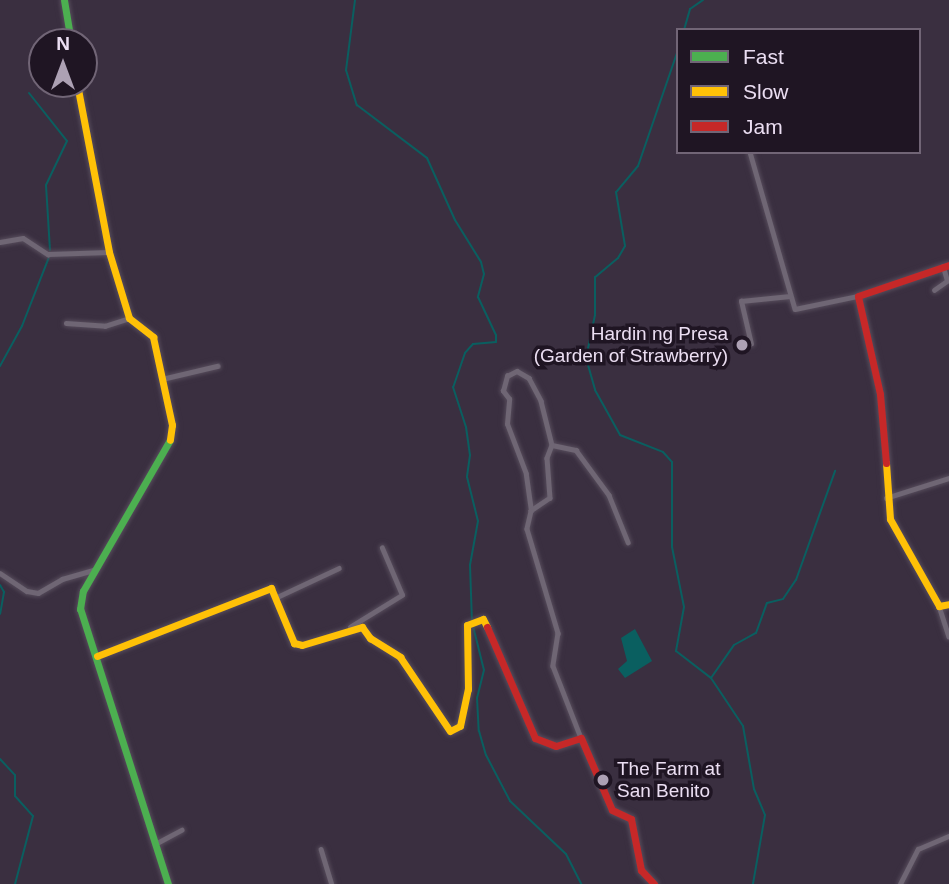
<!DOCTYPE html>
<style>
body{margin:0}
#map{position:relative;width:949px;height:884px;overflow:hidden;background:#3a2f40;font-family:Helvetica,sans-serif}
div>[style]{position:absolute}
.water>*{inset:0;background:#0a5f60}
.stream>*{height:2px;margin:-1px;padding:0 1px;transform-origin:1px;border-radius:1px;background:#0a5f60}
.roads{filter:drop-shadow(0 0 2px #564c5b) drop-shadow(0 0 2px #564c5b)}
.street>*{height:4.5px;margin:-2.25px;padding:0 2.25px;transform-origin:2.25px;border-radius:2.25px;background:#6f6674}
.fast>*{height:7px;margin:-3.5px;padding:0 3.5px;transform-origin:3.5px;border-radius:3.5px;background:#4caf50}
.slow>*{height:7px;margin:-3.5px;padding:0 3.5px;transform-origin:3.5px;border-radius:3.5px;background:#ffc107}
.jam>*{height:7px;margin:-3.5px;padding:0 3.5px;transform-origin:3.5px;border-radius:3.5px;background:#c62828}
.dots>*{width:19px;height:19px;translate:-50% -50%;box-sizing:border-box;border:4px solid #1f1523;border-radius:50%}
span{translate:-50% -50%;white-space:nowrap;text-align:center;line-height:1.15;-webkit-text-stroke:7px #1f1523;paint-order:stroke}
.poi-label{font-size:19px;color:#ebdef2}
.right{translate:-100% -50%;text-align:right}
.left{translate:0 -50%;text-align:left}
.legend{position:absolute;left:676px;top:28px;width:245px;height:126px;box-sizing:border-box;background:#1f1523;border:2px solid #716576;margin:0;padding:9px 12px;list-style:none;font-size:21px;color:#ebdef2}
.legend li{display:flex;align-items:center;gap:14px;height:35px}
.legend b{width:35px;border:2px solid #716576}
.north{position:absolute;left:28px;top:28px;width:70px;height:70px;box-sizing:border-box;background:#1f1523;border:2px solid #716576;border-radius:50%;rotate:0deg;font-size:19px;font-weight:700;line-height:28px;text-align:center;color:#ebdef2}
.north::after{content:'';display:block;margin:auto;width:24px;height:32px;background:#ada1b4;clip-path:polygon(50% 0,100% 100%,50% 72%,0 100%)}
</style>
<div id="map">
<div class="water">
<i style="clip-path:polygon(635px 629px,652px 661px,625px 678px,618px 669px,627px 661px,621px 638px)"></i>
</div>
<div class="stream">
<i style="left:355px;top:0;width:71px;rotate:97.3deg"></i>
<i style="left:346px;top:70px;width:37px;rotate:73deg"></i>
<i style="left:357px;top:105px;width:88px;rotate:37.1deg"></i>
<i style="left:427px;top:158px;width:68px;rotate:65.7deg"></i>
<i style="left:455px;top:220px;width:49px;rotate:58.2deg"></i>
<i style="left:481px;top:262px;width:12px;rotate:76deg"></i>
<i style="left:484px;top:274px;width:24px;rotate:105deg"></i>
<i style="left:478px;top:297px;width:42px;rotate:64.7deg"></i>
<i style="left:496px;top:335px;width:7px;rotate:90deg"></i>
<i style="left:496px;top:342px;width:23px;rotate:175deg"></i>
<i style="left:473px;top:344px;width:12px;rotate:132deg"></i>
<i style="left:465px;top:353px;width:36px;rotate:109deg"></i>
<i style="left:453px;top:387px;width:42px;rotate:72deg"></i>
<i style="left:466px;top:427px;width:28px;rotate:82deg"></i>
<i style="left:470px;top:455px;width:22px;rotate:98deg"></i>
<i style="left:467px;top:477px;width:45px;rotate:76deg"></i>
<i style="left:478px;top:521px;width:45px;rotate:100.3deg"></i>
<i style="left:470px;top:565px;width:56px;rotate:88deg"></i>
<i style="left:684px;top:30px;width:22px;rotate:-74deg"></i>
<i style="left:690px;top:9px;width:16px;rotate:-35deg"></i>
<i style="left:678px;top:50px;width:123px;rotate:109deg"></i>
<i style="left:638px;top:166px;width:34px;rotate:130deg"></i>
<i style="left:616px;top:192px;width:55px;rotate:80.5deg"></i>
<i style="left:625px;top:246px;width:14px;rotate:120deg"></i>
<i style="left:618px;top:258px;width:30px;rotate:140deg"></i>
<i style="left:595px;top:277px;width:38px;rotate:90deg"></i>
<i style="left:595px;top:315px;width:44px;rotate:101.8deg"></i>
<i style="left:586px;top:358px;width:33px;rotate:74deg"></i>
<i style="left:595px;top:390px;width:51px;rotate:60.9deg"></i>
<i style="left:620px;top:435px;width:46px;rotate:21.6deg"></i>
<i style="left:663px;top:452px;width:13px;rotate:48deg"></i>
<i style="left:672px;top:462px;width:85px;rotate:90deg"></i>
<i style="left:672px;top:547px;width:61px;rotate:78.7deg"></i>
<i style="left:684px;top:607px;width:45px;rotate:100.3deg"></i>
<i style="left:676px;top:651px;width:44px;rotate:37.6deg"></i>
<i style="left:711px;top:678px;width:58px;rotate:56.3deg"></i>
<i style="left:743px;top:726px;width:64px;rotate:80.1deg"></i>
<i style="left:754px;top:789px;width:28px;rotate:67deg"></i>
<i style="left:765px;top:815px;width:70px;rotate:99.9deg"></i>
<i style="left:29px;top:93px;width:61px;rotate:51.6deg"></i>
<i style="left:67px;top:141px;width:49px;rotate:115.5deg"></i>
<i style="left:46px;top:185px;width:65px;rotate:86.5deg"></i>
<i style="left:0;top:366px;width:46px;rotate:-61.2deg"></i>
<i style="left:22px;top:326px;width:74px;rotate:-68.6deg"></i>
<i style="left:0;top:585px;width:8px;rotate:60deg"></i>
<i style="left:4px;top:592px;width:22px;rotate:100deg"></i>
<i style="left:473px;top:626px;width:45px;rotate:76deg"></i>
<i style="left:484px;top:670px;width:29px;rotate:104deg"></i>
<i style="left:477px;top:698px;width:33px;rotate:87deg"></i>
<i style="left:479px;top:731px;width:25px;rotate:74deg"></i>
<i style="left:486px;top:755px;width:52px;rotate:62.4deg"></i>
<i style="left:510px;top:801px;width:77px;rotate:43.4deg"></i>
<i style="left:566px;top:854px;width:34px;rotate:63deg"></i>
<i style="left:711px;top:678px;width:40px;rotate:-55.1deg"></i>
<i style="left:734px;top:645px;width:25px;rotate:-29deg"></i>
<i style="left:756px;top:633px;width:32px;rotate:-70deg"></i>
<i style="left:767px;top:603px;width:16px;rotate:-14deg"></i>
<i style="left:783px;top:599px;width:23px;rotate:-56deg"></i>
<i style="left:796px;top:580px;width:116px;rotate:-70.3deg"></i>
<i style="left:0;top:759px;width:22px;rotate:47deg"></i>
<i style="left:15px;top:775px;width:21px;rotate:90deg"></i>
<i style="left:15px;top:796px;width:27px;rotate:48deg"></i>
<i style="left:33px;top:816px;width:70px;rotate:104.8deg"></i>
</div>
<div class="roads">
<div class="street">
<i style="left:750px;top:152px;width:163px;rotate:74deg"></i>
<i style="left:795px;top:309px;width:64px;rotate:-11.7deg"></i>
<i style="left:0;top:242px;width:23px;rotate:-10deg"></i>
<i style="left:23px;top:238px;width:30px;rotate:33deg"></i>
<i style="left:48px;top:254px;width:61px;rotate:-1.9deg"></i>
<i style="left:934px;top:290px;width:16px;rotate:-35deg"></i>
<i style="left:947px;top:281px;width:15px;rotate:-106deg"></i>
<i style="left:66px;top:323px;width:39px;rotate:4deg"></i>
<i style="left:105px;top:326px;width:25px;rotate:-18deg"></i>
<i style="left:751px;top:344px;width:44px;rotate:-103.1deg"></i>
<i style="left:741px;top:301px;width:49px;rotate:-5.8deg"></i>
<i style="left:162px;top:379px;width:57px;rotate:-13.3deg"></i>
<i style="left:552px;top:445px;width:25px;rotate:12deg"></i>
<i style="left:576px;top:450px;width:56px;rotate:53.7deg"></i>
<i style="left:609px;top:495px;width:51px;rotate:68deg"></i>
<i style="left:886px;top:498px;width:66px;rotate:-17.6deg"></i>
<i style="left:531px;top:511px;width:37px;rotate:-98deg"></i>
<i style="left:526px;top:474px;width:53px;rotate:-110.8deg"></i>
<i style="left:507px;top:424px;width:25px;rotate:-85deg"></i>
<i style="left:509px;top:399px;width:10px;rotate:-127deg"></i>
<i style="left:503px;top:391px;width:16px;rotate:-75deg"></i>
<i style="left:507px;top:376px;width:11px;rotate:-27deg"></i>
<i style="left:517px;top:371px;width:14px;rotate:30deg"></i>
<i style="left:529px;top:378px;width:26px;rotate:62deg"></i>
<i style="left:541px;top:401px;width:45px;rotate:76deg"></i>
<i style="left:552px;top:445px;width:14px;rotate:111deg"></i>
<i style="left:547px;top:458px;width:40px;rotate:85.7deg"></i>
<i style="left:550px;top:498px;width:23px;rotate:146deg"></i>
<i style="left:531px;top:511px;width:18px;rotate:103deg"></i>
<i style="left:527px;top:529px;width:109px;rotate:73.4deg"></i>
<i style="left:558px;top:633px;width:33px;rotate:99deg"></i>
<i style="left:553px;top:666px;width:77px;rotate:68.7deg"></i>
<i style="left:0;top:573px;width:32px;rotate:34deg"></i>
<i style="left:27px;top:591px;width:11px;rotate:10deg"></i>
<i style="left:38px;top:593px;width:28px;rotate:-30deg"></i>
<i style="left:62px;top:579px;width:33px;rotate:-16deg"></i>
<i style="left:277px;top:597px;width:68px;rotate:-25.1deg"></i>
<i style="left:939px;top:606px;width:32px;rotate:72deg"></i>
<i style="left:350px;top:627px;width:61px;rotate:-31.6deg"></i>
<i style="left:402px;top:595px;width:51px;rotate:-113.1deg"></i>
<i style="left:155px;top:844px;width:30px;rotate:-28deg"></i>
<i style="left:321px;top:849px;width:37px;rotate:73deg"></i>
<i style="left:900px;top:884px;width:39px;rotate:-63deg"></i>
<i style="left:918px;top:849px;width:34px;rotate:-23deg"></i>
</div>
<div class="fast">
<i style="left:64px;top:0;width:43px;rotate:80.5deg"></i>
<i style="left:168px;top:884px;width:289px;rotate:-107.7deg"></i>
<i style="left:80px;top:609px;width:18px;rotate:-81deg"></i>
<i style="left:83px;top:591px;width:174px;rotate:-60.1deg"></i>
</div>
<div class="slow">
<i style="left:77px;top:84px;width:171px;rotate:79.2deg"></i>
<i style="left:109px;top:252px;width:69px;rotate:73.1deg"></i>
<i style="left:129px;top:318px;width:31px;rotate:38deg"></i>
<i style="left:153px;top:337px;width:90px;rotate:77.8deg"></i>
<i style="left:172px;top:425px;width:15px;rotate:98deg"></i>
<i style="left:886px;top:463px;width:56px;rotate:85.9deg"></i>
<i style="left:890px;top:519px;width:100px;rotate:60.6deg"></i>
<i style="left:939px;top:606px;width:10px;rotate:-11deg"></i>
<i style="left:97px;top:656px;width:187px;rotate:-21.3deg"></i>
<i style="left:271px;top:588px;width:60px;rotate:67.3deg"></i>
<i style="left:294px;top:643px;width:8px;rotate:14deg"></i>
<i style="left:302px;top:645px;width:63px;rotate:-16.7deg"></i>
<i style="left:362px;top:627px;width:14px;rotate:54deg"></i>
<i style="left:370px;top:638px;width:36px;rotate:32deg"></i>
<i style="left:400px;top:657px;width:89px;rotate:56deg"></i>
<i style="left:450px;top:731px;width:11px;rotate:-27deg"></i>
<i style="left:460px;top:726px;width:38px;rotate:-78deg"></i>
<i style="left:468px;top:689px;width:64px;rotate:-90.9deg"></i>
<i style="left:467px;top:625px;width:17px;rotate:-21deg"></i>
<i style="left:483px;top:619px;width:9px;rotate:63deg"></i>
</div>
<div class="jam">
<i style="left:886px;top:463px;width:69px;rotate:-95deg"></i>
<i style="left:880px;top:394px;width:100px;rotate:-102.7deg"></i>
<i style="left:858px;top:296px;width:96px;rotate:-18.8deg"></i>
<i style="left:487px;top:627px;width:121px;rotate:66.6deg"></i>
<i style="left:535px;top:738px;width:22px;rotate:21deg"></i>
<i style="left:556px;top:746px;width:26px;rotate:-18deg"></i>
<i style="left:581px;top:738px;width:78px;rotate:66.7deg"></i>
<i style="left:612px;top:810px;width:21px;rotate:25deg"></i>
<i style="left:631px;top:819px;width:52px;rotate:78.9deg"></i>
<i style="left:641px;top:870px;width:19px;rotate:47deg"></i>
</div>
</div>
<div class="dots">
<i style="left:742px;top:345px;background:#ada1b4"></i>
<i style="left:603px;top:780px;background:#ada1b4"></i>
</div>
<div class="poi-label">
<span class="right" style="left:728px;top:345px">Hardin ng Presa<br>(Garden of Strawberry)</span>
<span class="left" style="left:617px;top:780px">The Farm at<br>San Benito</span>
</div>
<ul class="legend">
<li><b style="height:9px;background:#4caf50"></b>Fast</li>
<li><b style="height:9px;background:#ffc107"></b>Slow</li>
<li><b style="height:9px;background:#c62828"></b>Jam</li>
</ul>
<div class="north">N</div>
</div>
